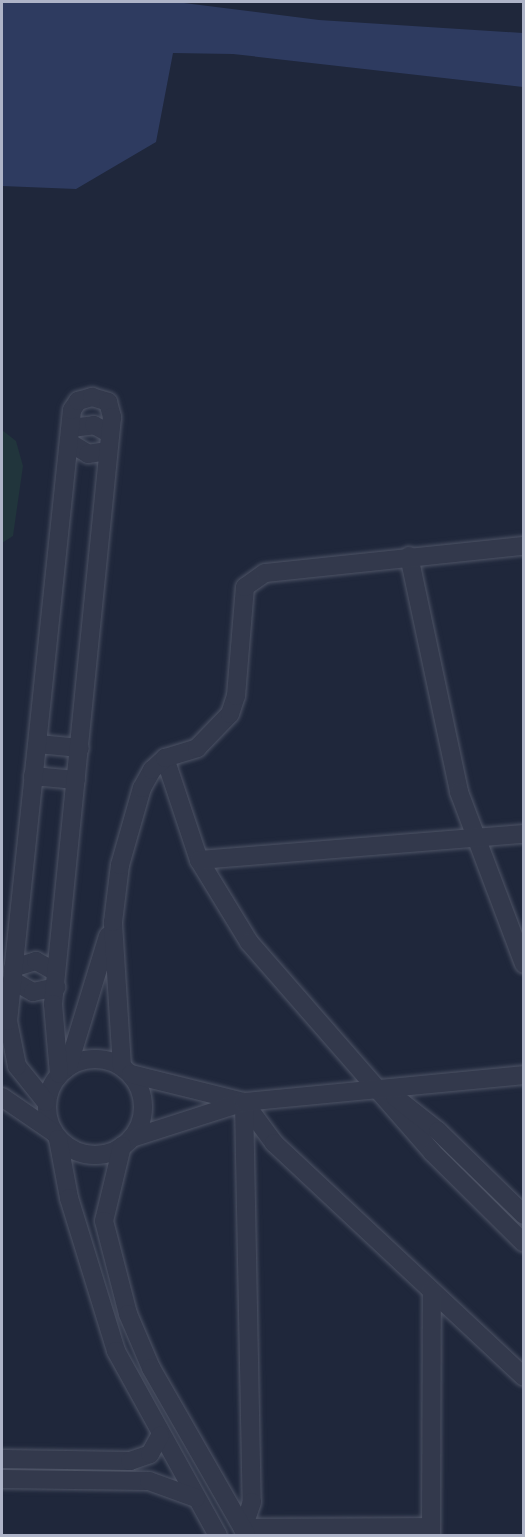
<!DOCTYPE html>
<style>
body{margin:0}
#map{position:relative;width:525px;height:1537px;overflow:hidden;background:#1f273b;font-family:"DM Sans",sans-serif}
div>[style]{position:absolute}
.green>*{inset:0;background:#21353c}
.water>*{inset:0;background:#2e3b60}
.roads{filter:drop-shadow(0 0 2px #4e5466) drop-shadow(0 0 2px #4e5466)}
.minor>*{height:18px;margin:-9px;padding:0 9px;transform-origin:9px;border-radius:9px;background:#33394c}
.minor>.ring{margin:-9px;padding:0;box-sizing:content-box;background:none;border:18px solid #33394c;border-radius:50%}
span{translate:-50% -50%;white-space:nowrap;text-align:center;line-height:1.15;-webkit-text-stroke:6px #191f30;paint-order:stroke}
.frame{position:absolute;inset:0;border:3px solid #aeb4c8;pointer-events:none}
</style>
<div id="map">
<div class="green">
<i style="clip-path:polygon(2px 430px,16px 441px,23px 466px,13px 536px,2px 543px)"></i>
</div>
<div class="water">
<i style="clip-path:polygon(2px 2px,176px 2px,319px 20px,523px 33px,523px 87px,233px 54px,173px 53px,156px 142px,76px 189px,2px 186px)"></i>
</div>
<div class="roads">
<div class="minor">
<i style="left:71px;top:428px;width:23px;rotate:-7deg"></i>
<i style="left:94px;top:425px;width:18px;rotate:29deg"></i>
<i style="left:70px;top:443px;width:21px;rotate:31deg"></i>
<i style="left:88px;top:454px;width:20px;rotate:-9deg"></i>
<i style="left:409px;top:556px;width:241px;rotate:78deg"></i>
<i style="left:459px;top:792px;width:184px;rotate:69.3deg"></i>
<i style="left:38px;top:744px;width:42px;rotate:5.4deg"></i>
<i style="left:165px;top:758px;width:108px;rotate:71.6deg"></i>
<i style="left:199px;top:860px;width:96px;rotate:58.6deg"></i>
<i style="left:249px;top:942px;width:279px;rotate:48.9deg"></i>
<i style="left:432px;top:1152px;width:129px;rotate:44.7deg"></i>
<i style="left:33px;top:776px;width:43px;rotate:5.3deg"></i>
<i style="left:199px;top:860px;width:326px;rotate:-4.6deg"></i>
<i style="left:13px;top:968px;width:24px;rotate:-17deg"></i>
<i style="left:36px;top:961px;width:23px;rotate:29deg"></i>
<i style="left:12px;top:980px;width:24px;rotate:30deg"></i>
<i style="left:33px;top:992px;width:24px;rotate:-12deg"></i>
<i class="ring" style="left:47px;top:1059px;width:78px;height:78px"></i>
<i style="left:68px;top:1067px;width:137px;rotate:-73deg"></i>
<i style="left:122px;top:1067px;width:145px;rotate:-93.6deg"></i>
<i style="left:113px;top:922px;width:57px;rotate:-83deg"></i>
<i style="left:120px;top:865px;width:80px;rotate:-74.1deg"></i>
<i style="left:142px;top:788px;width:21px;rotate:-61deg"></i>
<i style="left:152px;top:770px;width:18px;rotate:-43deg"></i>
<i style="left:165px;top:758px;width:34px;rotate:-17deg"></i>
<i style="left:197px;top:748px;width:47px;rotate:-45.9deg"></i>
<i style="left:230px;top:714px;width:19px;rotate:-72deg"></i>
<i style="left:236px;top:696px;width:109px;rotate:-85.3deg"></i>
<i style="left:245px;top:587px;width:24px;rotate:-35deg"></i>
<i style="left:265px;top:573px;width:260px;rotate:-6deg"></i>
<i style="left:131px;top:1074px;width:116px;rotate:13.9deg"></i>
<i style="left:244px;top:1102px;width:51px;rotate:53.8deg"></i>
<i style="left:274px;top:1143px;width:342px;rotate:43.1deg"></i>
<i style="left:2px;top:1097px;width:62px;rotate:34.5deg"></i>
<i style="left:395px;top:1097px;width:55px;rotate:38.3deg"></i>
<i style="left:438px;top:1131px;width:120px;rotate:44.3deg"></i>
<i style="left:46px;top:1102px;width:46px;rotate:-128.9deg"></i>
<i style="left:17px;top:1066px;width:46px;rotate:-101.3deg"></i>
<i style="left:8px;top:1021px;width:614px;rotate:-84.02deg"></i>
<i style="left:72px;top:410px;width:11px;rotate:-56deg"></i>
<i style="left:78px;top:401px;width:15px;rotate:-16deg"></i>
<i style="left:92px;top:397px;width:17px;rotate:17deg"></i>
<i style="left:108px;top:402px;width:16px;rotate:75deg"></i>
<i style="left:112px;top:417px;width:590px;rotate:95.74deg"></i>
<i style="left:53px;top:1004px;width:70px;rotate:85.1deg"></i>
<i style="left:244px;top:1102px;width:400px;rotate:88.9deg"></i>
<i style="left:252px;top:1502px;width:28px;rotate:109deg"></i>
<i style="left:243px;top:1528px;width:188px;rotate:-0.3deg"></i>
<i style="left:132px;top:1138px;width:118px;rotate:-17.8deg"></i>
<i style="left:244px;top:1102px;width:281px;rotate:-5.5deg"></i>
<i style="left:58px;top:1139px;width:60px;rotate:79.4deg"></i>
<i style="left:69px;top:1198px;width:160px;rotate:72.9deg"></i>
<i style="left:116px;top:1351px;width:211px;rotate:61.1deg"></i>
<i style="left:122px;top:1146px;width:77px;rotate:103.5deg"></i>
<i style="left:104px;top:1221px;width:96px;rotate:75.5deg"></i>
<i style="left:128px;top:1314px;width:59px;rotate:66.9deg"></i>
<i style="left:151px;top:1368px;width:191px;rotate:60.2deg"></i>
<i style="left:2px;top:1459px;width:128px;rotate:0.9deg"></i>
<i style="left:130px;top:1461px;width:21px;rotate:-19deg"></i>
<i style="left:150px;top:1454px;width:21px;rotate:-61deg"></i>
<i style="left:2px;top:1479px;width:147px;rotate:0.8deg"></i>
<i style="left:149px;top:1481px;width:50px;rotate:19.9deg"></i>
<i style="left:431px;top:1536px;width:245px;rotate:-89.8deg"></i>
</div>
</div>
<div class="frame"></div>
</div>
